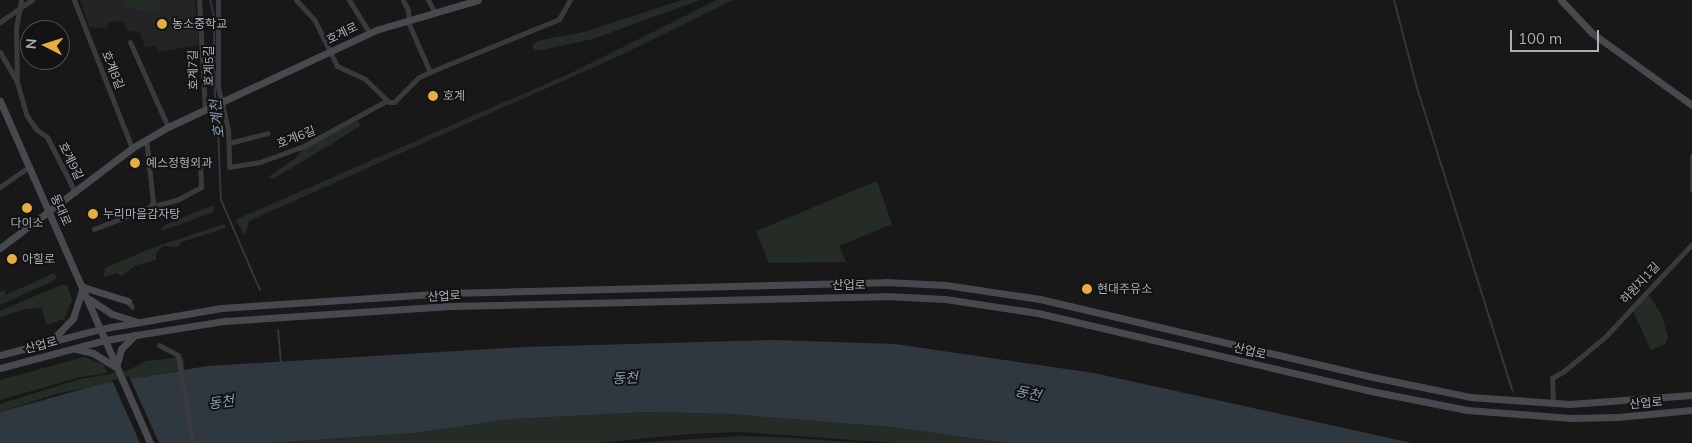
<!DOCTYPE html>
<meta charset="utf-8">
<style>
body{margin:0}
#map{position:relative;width:1692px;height:443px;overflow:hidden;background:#181819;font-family:Mulish,"Noto Sans KR",sans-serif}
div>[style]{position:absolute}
.built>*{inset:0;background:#242426}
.green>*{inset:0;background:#242c25}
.water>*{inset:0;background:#30383f}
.pier>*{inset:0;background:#181819}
.stream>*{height:2px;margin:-1px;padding:0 1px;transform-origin:1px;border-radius:1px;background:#30383f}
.street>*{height:5px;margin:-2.5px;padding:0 2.5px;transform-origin:2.5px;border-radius:2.5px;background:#393a3e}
.secondary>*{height:7px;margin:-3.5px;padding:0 3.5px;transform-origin:3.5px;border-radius:3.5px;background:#47494e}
.dots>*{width:14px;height:14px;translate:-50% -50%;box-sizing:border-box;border:2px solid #131314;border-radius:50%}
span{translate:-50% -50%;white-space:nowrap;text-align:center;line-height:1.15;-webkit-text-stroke:4px #131314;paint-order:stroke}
.poi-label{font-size:12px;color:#abafb8}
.left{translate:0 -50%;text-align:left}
.street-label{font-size:12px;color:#abafb8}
.water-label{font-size:14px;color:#849cb1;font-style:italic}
.north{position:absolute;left:20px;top:20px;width:50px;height:50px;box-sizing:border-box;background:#131314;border:1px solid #505156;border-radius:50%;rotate:275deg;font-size:14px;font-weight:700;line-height:20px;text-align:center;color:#abafb8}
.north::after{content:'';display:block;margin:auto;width:18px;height:22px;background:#e6ad43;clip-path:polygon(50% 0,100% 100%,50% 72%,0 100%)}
.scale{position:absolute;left:1510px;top:30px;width:89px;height:22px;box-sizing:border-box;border:2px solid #abafb8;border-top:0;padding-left:6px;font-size:15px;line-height:18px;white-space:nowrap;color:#abafb8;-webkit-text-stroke:4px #131314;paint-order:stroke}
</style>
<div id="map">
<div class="built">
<i style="clip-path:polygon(80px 0,195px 0,199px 45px,158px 52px,155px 45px,145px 48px,140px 32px,127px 31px,123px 21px,109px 22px,106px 28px,89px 27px)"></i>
</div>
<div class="green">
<i style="clip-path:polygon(125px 0,161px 0,160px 13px,124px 8px)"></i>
<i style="clip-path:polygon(682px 0,700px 0,593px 39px,537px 51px,533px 48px,533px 44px,541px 40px,584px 32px)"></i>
<i style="clip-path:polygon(717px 0,733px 0,619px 56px,249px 221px,245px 235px,235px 220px,573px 72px)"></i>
<i style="clip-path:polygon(358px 121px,360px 126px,325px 148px,273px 179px,268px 177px,296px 158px,303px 148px)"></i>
<i style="clip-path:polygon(877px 181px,892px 224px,839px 246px,846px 262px,769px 263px,756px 231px)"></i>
<i style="clip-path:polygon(214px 205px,213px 212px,162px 231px,161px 228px,169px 223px)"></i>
<i style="clip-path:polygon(224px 224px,226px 227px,222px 229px,182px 242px,178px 247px,163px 246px,156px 253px,156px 260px,137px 265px,121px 276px,117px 273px,104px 277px,105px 268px,152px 248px)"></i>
<i style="clip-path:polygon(54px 273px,57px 278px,49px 283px,0 305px,0 292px,4px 290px,6px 295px)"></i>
<i style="clip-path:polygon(61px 285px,67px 285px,72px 300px,64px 319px,47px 325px,41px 308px,26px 309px,0 317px,0 311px)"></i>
<i style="clip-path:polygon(1647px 293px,1662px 315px,1668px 338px,1665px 344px,1651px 350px,1632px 309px)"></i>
<i style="clip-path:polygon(84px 357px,103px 364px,108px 373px,80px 377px,0 400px,0 380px)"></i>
<i style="clip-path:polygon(183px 357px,185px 369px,56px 394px,0 412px,0 404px,80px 379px,127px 371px,146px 361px)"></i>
<i style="clip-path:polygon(649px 412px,729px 414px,892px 427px,1006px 443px,896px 443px,741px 432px,689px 434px,598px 443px,270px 443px,415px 433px,511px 419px)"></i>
<i style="clip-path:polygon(740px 436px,783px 437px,865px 443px,631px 443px)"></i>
</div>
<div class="water">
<i style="clip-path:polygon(772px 340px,895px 344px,1094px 373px,1412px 443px,1006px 443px,892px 427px,729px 414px,649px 412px,511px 419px,415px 433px,270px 443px,0 443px,0 412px,98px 385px,207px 366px,524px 347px)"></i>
</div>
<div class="pier">
<i style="clip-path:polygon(129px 376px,159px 443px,140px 443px,112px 380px)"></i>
</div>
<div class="stream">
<i style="left:210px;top:0;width:16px;rotate:76deg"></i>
<i style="left:214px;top:16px;width:86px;rotate:89.3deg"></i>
<i style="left:1394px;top:0;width:91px;rotate:75.4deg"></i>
<i style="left:1417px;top:88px;width:317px;rotate:72.5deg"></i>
<i style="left:217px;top:106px;width:94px;rotate:87.6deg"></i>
<i style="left:221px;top:200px;width:98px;rotate:66.6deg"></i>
<i style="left:278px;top:330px;width:32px;rotate:85deg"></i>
</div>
<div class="street">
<i style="left:21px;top:0;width:27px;rotate:100deg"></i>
<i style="left:16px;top:27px;width:55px;rotate:89deg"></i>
<i style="left:17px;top:82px;width:35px;rotate:74deg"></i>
<i style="left:27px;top:116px;width:16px;rotate:55deg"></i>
<i style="left:36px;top:129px;width:14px;rotate:36deg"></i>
<i style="left:47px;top:137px;width:62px;rotate:63deg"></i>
<i style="left:74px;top:0;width:159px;rotate:68.6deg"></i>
<i style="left:199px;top:0;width:110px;rotate:86.9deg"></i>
<i style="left:218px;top:0;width:87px;rotate:90deg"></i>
<i style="left:218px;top:87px;width:43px;rotate:76.6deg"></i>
<i style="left:228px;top:129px;width:38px;rotate:88deg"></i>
<i style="left:229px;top:167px;width:31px;rotate:-9deg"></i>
<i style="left:260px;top:162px;width:47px;rotate:-20deg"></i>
<i style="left:304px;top:146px;width:94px;rotate:-28.8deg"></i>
<i style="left:296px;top:0;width:26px;rotate:47deg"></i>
<i style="left:314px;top:19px;width:52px;rotate:63.9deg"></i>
<i style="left:337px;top:66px;width:31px;rotate:25deg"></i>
<i style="left:365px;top:79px;width:33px;rotate:44deg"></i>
<i style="left:389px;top:102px;width:5px"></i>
<i style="left:394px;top:102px;width:35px;rotate:-45deg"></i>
<i style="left:419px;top:77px;width:12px;rotate:-24deg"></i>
<i style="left:349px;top:0;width:39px;rotate:58deg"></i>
<i style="left:403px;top:0;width:11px;rotate:63deg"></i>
<i style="left:408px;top:10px;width:14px;rotate:86deg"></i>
<i style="left:409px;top:24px;width:52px;rotate:66.4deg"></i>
<i style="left:430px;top:72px;width:139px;rotate:-22.3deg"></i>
<i style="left:559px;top:19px;width:22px;rotate:-60deg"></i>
<i style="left:428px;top:0;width:13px;rotate:61deg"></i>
<i style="left:0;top:22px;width:39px;rotate:-35deg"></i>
<i style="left:130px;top:42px;width:93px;rotate:65.9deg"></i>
<i style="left:0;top:52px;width:34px;rotate:60deg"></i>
<i style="left:229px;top:143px;width:40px;rotate:-14.4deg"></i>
<i style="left:1692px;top:156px;width:34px;rotate:90deg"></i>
<i style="left:0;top:187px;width:35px;rotate:-35deg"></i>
<i style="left:150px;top:207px;width:28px;rotate:-15deg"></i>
<i style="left:177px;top:200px;width:27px;rotate:-28deg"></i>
<i style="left:201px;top:187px;width:25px;rotate:-92deg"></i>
<i style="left:94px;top:229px;width:60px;rotate:-21.4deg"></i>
<i style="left:150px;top:207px;width:6px;rotate:-59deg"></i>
<i style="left:153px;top:202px;width:63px;rotate:-96.3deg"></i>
<i style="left:128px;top:301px;width:7px;rotate:56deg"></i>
<i style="left:159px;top:345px;width:21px;rotate:28deg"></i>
<i style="left:178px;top:355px;width:89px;rotate:80.3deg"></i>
<i style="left:1553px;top:404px;width:26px;rotate:-92deg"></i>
<i style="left:1552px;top:378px;width:14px;rotate:-30deg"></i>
<i style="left:1564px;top:371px;width:53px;rotate:-39.7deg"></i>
<i style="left:1605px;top:337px;width:127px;rotate:-46.9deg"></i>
</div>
<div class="secondary">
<i style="left:1561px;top:0;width:45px;rotate:46.8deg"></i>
<i style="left:1592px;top:33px;width:123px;rotate:35.8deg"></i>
<i style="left:0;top:101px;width:373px;rotate:66.3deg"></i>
<i style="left:0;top:248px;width:166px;rotate:-37.1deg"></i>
<i style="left:132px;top:148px;width:42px;rotate:-30.3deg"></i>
<i style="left:168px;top:127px;width:230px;rotate:-25deg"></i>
<i style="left:376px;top:30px;width:106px;rotate:-16.4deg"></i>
<i style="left:89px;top:299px;width:27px;rotate:33deg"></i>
<i style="left:112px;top:314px;width:24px;rotate:17deg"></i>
<i style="left:54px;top:338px;width:28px;rotate:-46deg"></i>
<i style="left:73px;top:318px;width:33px;rotate:-72deg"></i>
<i style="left:83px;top:287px;width:47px;rotate:17.3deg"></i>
<i style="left:76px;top:349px;width:17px;rotate:13deg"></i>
<i style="left:93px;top:353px;width:25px;rotate:32deg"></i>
<i style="left:0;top:355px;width:103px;rotate:-14.6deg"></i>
<i style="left:100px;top:329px;width:123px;rotate:-9.8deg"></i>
<i style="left:221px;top:308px;width:228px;rotate:-3.8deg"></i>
<i style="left:449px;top:293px;width:436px;rotate:-1.4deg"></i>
<i style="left:885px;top:282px;width:61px;rotate:2.8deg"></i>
<i style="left:946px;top:285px;width:95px;rotate:8.5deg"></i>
<i style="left:1040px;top:299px;width:337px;rotate:13.2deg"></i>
<i style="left:1368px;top:376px;width:104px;rotate:11.6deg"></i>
<i style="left:1470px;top:397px;width:100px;rotate:4deg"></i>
<i style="left:1570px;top:404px;width:122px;rotate:-4.2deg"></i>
<i style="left:116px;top:367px;width:19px;rotate:-74deg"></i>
<i style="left:121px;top:349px;width:20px;rotate:-45deg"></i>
<i style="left:0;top:368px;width:109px;rotate:-14.9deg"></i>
<i style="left:105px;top:340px;width:121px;rotate:-9.1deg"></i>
<i style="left:224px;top:321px;width:227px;rotate:-3.8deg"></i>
<i style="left:451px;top:306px;width:434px;rotate:-1.3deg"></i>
<i style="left:885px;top:296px;width:60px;rotate:2.9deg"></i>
<i style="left:945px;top:299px;width:94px;rotate:8.6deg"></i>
<i style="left:1038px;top:313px;width:337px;rotate:13.2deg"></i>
<i style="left:1366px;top:390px;width:103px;rotate:11.2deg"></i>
<i style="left:1467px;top:410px;width:104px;rotate:4.4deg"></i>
<i style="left:1571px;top:418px;width:47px;rotate:-1.2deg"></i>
<i style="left:1618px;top:417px;width:74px;rotate:-5.4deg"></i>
</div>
<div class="dots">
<i style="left:162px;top:24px;background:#e6ad43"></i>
<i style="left:433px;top:96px;background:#e6ad43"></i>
<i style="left:135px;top:163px;background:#e6ad43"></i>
<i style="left:27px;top:208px;background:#e6ad43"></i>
<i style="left:93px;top:214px;background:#e6ad43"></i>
<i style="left:12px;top:259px;background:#e6ad43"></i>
<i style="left:1087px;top:289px;background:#e6ad43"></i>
</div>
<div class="poi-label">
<span class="left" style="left:172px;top:24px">농소중학교</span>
<span class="left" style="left:443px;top:96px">호계</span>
<span class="left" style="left:146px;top:163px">예스정형외과</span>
<span class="left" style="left:103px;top:214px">누리마을감자탕</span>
<span style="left:27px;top:223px">다이소</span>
<span class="left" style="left:22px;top:259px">아힐로</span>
<span class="left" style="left:1097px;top:289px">현대주유소</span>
</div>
<div class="street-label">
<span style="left:342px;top:33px;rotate:-26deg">호계로</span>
<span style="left:209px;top:66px;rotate:-90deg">호계5길</span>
<span style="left:113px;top:70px;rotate:68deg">호계8길</span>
<span style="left:193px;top:70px;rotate:-91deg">호계7길</span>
<span style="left:296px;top:137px;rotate:-21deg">호계6길</span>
<span style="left:71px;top:161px;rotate:64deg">호계9길</span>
<span style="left:61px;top:210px;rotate:66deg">동대로</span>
<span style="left:1640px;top:283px;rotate:-47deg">하원지1길</span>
<span style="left:849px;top:285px">산업로</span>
<span style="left:444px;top:296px;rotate:-3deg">산업로</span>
<span style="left:41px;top:345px;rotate:-15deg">산업로</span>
<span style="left:1250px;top:351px;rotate:14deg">산업로</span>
<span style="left:1646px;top:403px;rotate:-5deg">산업로</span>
</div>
<div class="water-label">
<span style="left:217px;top:119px;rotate:-96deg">호계천</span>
<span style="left:625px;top:378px;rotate:-3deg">동천</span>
<span style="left:1028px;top:393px;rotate:13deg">동천</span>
<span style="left:221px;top:402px;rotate:-8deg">동천</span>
</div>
<div class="north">N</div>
<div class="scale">100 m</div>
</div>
